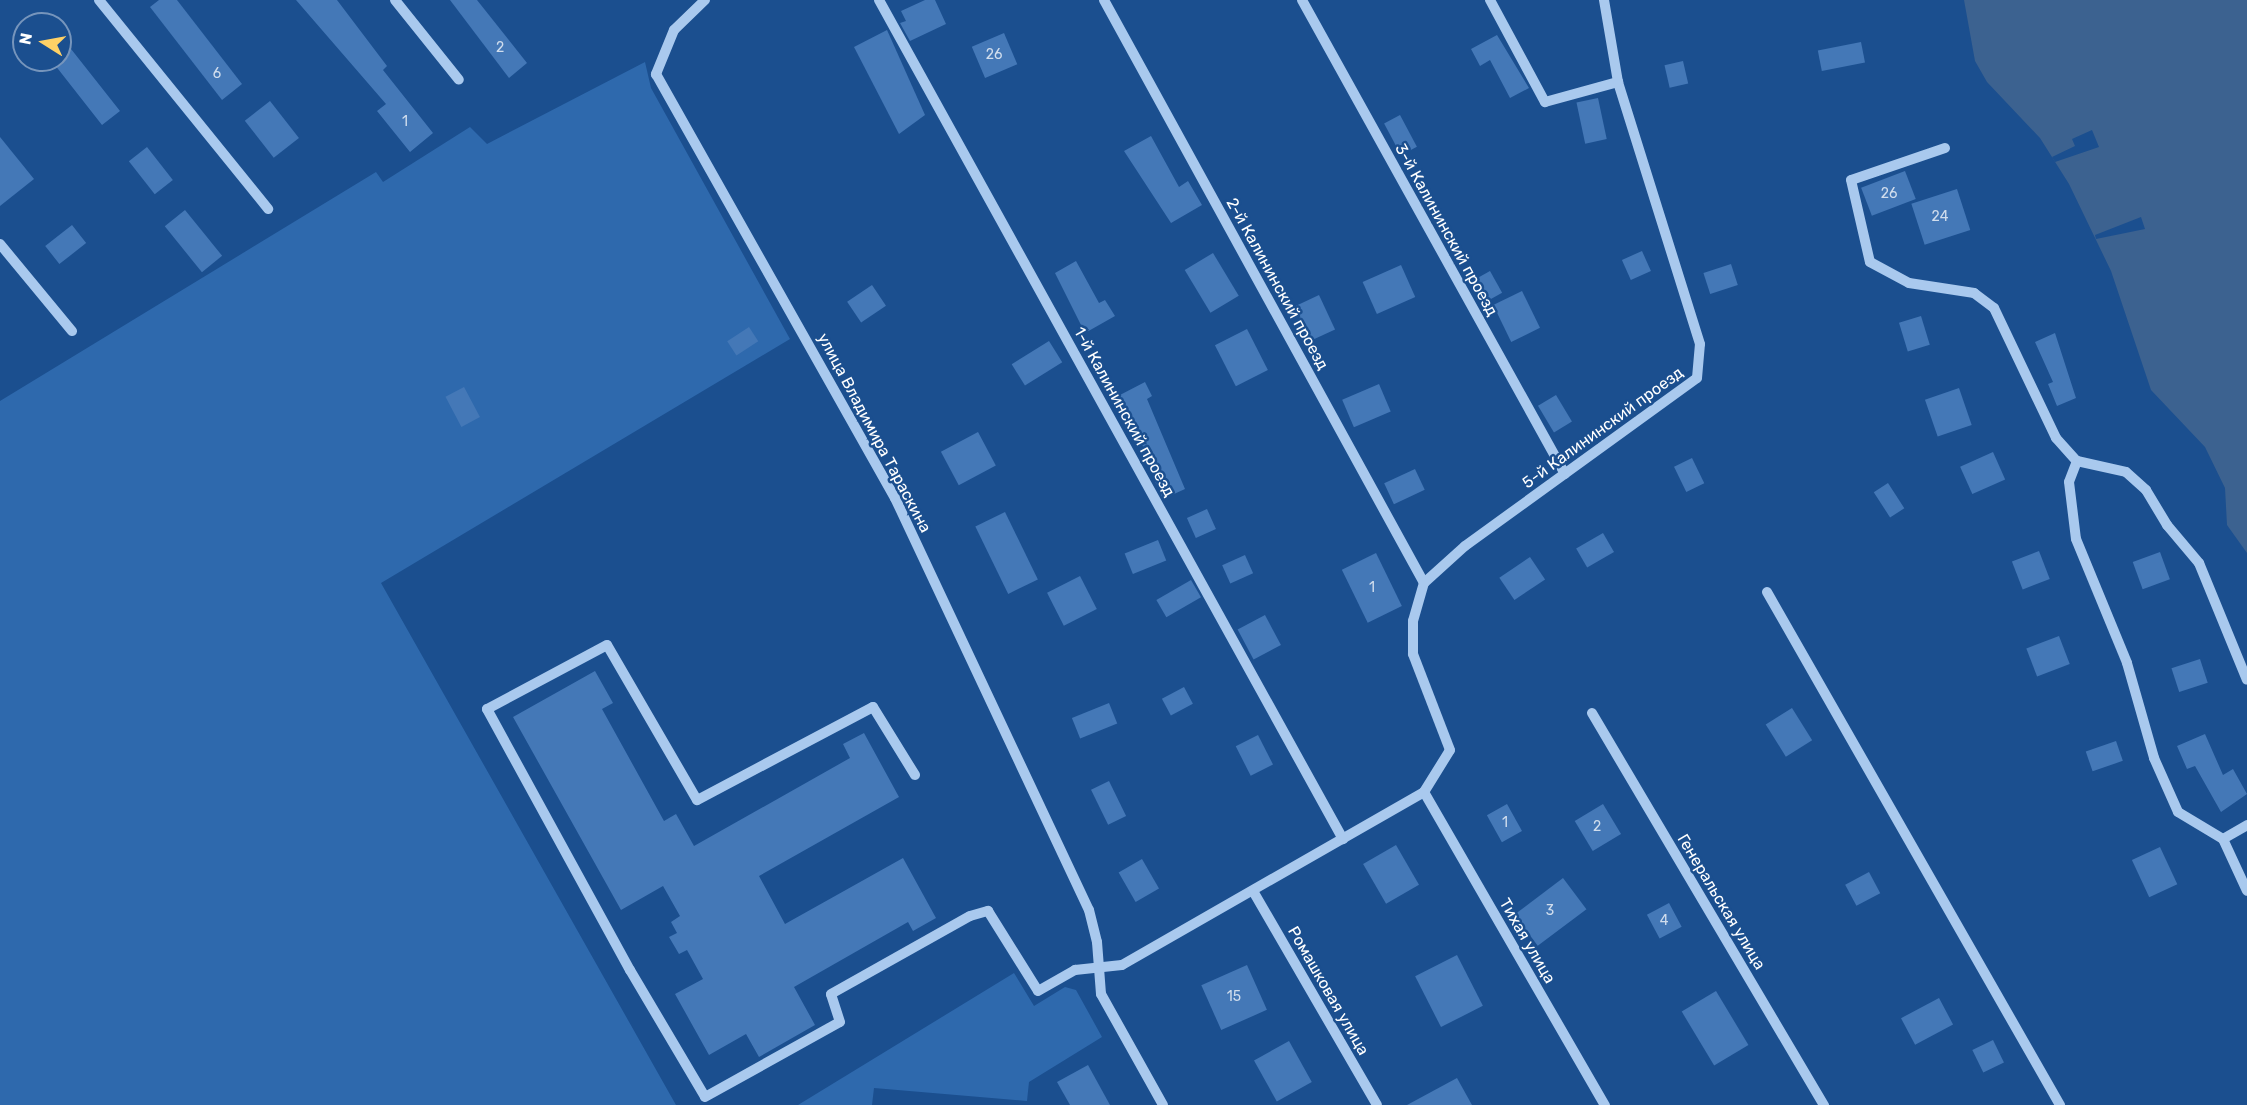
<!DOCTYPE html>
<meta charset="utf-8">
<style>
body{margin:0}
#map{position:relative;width:2247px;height:1105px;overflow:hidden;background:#1b4f8f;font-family:Rubik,sans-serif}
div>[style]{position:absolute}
.green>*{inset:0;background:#2e69ad}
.water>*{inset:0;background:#3c6290}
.pier>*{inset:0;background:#1b4f8f}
.building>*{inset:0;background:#4478b7;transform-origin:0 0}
.minor>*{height:10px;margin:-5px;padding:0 5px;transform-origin:5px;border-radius:5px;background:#a9c9ee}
span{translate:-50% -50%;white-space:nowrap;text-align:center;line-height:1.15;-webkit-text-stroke:5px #1b4f8f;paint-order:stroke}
.number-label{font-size:14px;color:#d0dded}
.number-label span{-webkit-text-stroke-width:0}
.street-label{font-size:16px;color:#fff}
.north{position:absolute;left:12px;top:12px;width:60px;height:60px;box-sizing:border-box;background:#1b4f8f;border:2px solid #7695bc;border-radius:50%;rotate:281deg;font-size:16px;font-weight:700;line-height:24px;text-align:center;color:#fff}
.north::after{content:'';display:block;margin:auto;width:21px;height:27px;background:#ffd166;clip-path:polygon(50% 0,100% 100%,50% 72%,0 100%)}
</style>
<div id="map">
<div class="green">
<i style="clip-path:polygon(645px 62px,651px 88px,790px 339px,381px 583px,676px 1105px,0 1105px,0 401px,376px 172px,383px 182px,470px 127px,487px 144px)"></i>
<i style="clip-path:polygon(1014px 973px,1034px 1006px,1065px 987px,1076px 990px,1102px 1037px,1029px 1082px,1027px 1101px,874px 1088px,872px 1105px,798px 1105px)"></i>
</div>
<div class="water">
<i style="clip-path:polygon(1964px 0,2247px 0,2247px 553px,2227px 525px,2225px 488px,2205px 447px,2151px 390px,2111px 271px,2069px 184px,2040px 138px,1987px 82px,1975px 61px)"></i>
</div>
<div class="pier">
<i style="clip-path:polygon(2092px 130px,2099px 147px,2055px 162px,2052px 157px,2075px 146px,2072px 139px)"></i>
<i style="clip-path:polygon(2141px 217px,2145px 229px,2096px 239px,2095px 235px)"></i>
</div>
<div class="building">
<i style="clip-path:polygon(159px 0,177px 0,242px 84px,222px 100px,150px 7px)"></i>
<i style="clip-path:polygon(296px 0,337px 0,387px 66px,383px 70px,433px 133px,410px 152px,377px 111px,386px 104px)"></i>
<i style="clip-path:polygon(450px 0,477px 0,527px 63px,509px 78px)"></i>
<i style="clip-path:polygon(925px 0,935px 0,946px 24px,910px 41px,900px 23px,906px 21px,901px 11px)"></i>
<i style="clip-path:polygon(887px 30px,925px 115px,899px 134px,854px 47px)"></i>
<i style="left:1004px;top:33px;width:34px;height:35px;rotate:67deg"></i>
<i style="clip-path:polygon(60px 35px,120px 111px,102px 125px,51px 60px,60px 60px)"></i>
<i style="clip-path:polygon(1497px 35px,1529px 88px,1510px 98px,1490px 60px,1480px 66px,1471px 49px)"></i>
<i style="left:1861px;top:42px;width:21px;height:44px;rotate:79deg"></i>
<i style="left:1683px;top:61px;width:23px;height:19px;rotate:77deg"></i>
<i style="left:1598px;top:98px;width:42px;height:22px;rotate:78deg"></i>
<i style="left:270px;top:101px;width:47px;height:32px;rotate:52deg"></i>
<i style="left:1400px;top:115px;width:36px;height:18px;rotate:62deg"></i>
<i style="clip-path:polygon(1151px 136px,1179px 187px,1188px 181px,1202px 205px,1171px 223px,1124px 151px)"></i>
<i style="clip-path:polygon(0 137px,34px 179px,0 206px)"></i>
<i style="left:147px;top:147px;width:42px;height:23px;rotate:52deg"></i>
<i style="left:1905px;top:171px;width:30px;height:47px;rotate:69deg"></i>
<i style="left:1957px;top:189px;width:43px;height:48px;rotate:72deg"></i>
<i style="left:185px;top:210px;width:59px;height:26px;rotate:51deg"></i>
<i style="left:72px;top:225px;width:23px;height:34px;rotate:52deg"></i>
<i style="left:1642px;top:251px;width:22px;height:22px;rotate:66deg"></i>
<i style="left:1213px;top:253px;width:50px;height:33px;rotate:59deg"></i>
<i style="clip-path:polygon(1076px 261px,1099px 303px,1105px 300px,1115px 316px,1085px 333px,1055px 273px)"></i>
<i style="left:1731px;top:264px;width:22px;height:29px;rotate:72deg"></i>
<i style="left:1401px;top:265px;width:35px;height:42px;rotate:66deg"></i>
<i style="left:1490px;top:271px;width:25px;height:21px;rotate:61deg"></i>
<i style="left:872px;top:285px;width:25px;height:30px;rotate:56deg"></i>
<i style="left:1522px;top:291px;width:41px;height:32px;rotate:64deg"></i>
<i style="left:1319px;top:295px;width:38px;height:27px;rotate:65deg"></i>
<i style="left:1921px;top:316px;width:30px;height:23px;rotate:73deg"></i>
<i style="left:749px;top:327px;width:17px;height:26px;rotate:57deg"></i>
<i style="left:1247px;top:329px;width:46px;height:36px;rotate:63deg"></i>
<i style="clip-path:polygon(2055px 333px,2076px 398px,2057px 406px,2048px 384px,2053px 382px,2035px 342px)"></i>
<i style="left:1049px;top:341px;width:25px;height:44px;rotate:58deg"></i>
<i style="clip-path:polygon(1145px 382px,1152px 396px,1147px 399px,1185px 489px,1163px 499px,1154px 479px,1158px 477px,1118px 396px)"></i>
<i style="left:1379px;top:384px;width:30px;height:40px;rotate:67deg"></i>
<i style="left:464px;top:387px;width:34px;height:21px;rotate:62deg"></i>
<i style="left:1959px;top:388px;width:39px;height:36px;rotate:71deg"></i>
<i style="left:1556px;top:395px;width:31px;height:21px;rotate:59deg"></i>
<i style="left:978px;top:432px;width:38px;height:42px;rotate:62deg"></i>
<i style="left:1993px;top:452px;width:30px;height:36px;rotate:66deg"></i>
<i style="left:1692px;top:458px;width:28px;height:20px;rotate:64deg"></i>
<i style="left:1415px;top:469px;width:23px;height:34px;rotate:65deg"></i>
<i style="left:1888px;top:483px;width:30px;height:17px;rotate:57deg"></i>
<i style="left:1207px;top:509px;width:22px;height:22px;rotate:66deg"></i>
<i style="left:1005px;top:512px;width:75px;height:33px;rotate:64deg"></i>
<i style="left:1603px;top:533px;width:22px;height:31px;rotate:60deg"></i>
<i style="left:1158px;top:540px;width:22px;height:36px;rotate:68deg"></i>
<i style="left:2039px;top:551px;width:30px;height:29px;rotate:69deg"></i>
<i style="left:2160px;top:552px;width:29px;height:29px;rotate:70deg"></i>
<i style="left:1376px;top:553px;width:59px;height:38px;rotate:64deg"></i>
<i style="left:1245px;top:555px;width:20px;height:25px;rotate:66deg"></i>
<i style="left:1530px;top:557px;width:27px;height:37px;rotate:56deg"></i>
<i style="left:1080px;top:576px;width:37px;height:37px;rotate:63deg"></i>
<i style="left:1191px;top:580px;width:20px;height:40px;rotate:60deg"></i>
<i style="left:1265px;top:615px;width:34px;height:31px;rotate:62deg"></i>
<i style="left:2059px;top:636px;width:30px;height:35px;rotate:69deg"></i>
<i style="left:2200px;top:659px;width:25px;height:30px;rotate:72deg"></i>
<i style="clip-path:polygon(595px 671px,613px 703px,602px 709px,664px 821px,676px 814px,694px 846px,850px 758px,843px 744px,864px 733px,899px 797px,759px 876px,785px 924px,903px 858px,936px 918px,913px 931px,908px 922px,794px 987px,815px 1025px,759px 1057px,746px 1034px,709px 1055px,675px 994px,703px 979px,687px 950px,679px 954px,669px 937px,677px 933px,671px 922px,680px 916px,663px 886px,621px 910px,513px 717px)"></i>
<i style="left:1184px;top:687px;width:19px;height:25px;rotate:62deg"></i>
<i style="left:1109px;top:703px;width:22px;height:40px;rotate:68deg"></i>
<i style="left:1792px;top:708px;width:38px;height:31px;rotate:58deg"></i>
<i style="clip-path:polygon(2205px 734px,2223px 775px,2233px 769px,2247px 794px,2221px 812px,2195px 766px,2187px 769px,2177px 746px)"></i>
<i style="left:1258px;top:735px;width:33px;height:25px;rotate:63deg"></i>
<i style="left:2116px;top:741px;width:21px;height:32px;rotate:71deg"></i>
<i style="left:1109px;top:781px;width:39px;height:20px;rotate:64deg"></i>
<i style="left:1507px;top:804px;width:31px;height:23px;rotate:61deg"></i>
<i style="left:1603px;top:804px;width:35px;height:33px;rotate:59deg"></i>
<i style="left:1396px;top:845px;width:46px;height:38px;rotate:60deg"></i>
<i style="left:2160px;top:847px;width:41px;height:31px;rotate:65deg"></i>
<i style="left:1142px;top:859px;width:34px;height:27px;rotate:60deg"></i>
<i style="left:1869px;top:872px;width:24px;height:27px;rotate:62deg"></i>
<i style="left:1563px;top:878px;width:39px;height:61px;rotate:53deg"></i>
<i style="left:1669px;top:903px;width:27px;height:25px;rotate:62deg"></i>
<i style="left:1457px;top:955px;width:57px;height:47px;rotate:63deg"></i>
<i style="left:1247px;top:965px;width:49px;height:50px;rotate:66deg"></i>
<i style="left:1716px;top:991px;width:63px;height:40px;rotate:59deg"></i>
<i style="left:1939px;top:998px;width:30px;height:43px;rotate:62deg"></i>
<i style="left:1993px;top:1040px;width:25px;height:23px;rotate:64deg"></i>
<i style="left:1289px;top:1041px;width:47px;height:40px;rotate:61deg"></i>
<i style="clip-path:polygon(1088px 1065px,1110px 1105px,1070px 1105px,1057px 1082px)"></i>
<i style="clip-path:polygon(1457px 1078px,1472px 1105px,1407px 1105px)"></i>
</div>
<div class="minor">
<i style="left:99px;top:0;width:269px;rotate:51deg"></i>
<i style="left:395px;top:0;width:102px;rotate:51.3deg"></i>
<i style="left:705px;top:0;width:43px;rotate:135.9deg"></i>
<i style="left:674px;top:30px;width:48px;rotate:112.2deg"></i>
<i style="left:656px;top:74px;width:487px;rotate:60.6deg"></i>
<i style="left:895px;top:498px;width:455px;rotate:64.8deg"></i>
<i style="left:1089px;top:910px;width:33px;rotate:76deg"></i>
<i style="left:1097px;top:942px;width:52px;rotate:85.6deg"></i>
<i style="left:1101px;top:994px;width:127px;rotate:60.8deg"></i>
<i style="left:879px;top:0;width:959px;rotate:61.06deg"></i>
<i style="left:1104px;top:0;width:665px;rotate:61.24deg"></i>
<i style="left:1302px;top:0;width:542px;rotate:60.98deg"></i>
<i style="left:1490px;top:0;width:116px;rotate:61.7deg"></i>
<i style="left:1545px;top:102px;width:76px;rotate:-15.3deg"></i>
<i style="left:1945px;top:148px;width:99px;rotate:161.2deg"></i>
<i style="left:1851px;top:180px;width:84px;rotate:77deg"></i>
<i style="left:1870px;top:262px;width:44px;rotate:28.3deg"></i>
<i style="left:1909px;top:283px;width:66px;rotate:8.7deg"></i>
<i style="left:1974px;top:293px;width:25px;rotate:37deg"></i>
<i style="left:1994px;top:308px;width:144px;rotate:64.5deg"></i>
<i style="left:2056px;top:438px;width:31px;rotate:48deg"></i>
<i style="left:2077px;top:461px;width:50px;rotate:12.7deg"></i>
<i style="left:2126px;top:472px;width:27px;rotate:42deg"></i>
<i style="left:2146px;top:490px;width:41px;rotate:59deg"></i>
<i style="left:2167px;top:525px;width:50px;rotate:49.9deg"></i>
<i style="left:2199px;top:563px;width:126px;rotate:67.7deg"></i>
<i style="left:0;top:244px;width:113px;rotate:50.4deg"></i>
<i style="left:2077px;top:461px;width:22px;rotate:111deg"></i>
<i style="left:2069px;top:482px;width:57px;rotate:83deg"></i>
<i style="left:2076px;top:539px;width:134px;rotate:67.6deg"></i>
<i style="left:2127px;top:663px;width:99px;rotate:74.1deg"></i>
<i style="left:2154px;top:758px;width:59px;rotate:66deg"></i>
<i style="left:2178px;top:812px;width:52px;rotate:31deg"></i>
<i style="left:2223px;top:839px;width:57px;rotate:65.2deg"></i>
<i style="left:1767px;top:592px;width:591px;rotate:60.27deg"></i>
<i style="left:1592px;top:713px;width:456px;rotate:59.4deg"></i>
<i style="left:915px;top:775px;width:80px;rotate:-121.7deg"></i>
<i style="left:873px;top:707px;width:199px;rotate:152.1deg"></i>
<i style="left:697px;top:800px;width:179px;rotate:-120.1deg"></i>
<i style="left:607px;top:645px;width:136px;rotate:151.9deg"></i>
<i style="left:487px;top:709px;width:298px;rotate:61.3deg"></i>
<i style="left:630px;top:970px;width:147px;rotate:59.4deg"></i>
<i style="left:705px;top:1097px;width:154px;rotate:-29.1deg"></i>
<i style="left:840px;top:1022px;width:29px;rotate:-108deg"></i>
<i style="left:831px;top:994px;width:159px;rotate:-29.3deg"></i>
<i style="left:970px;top:916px;width:19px;rotate:-16deg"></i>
<i style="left:988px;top:911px;width:94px;rotate:58deg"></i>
<i style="left:1038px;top:991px;width:43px;rotate:-29.6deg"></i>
<i style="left:1075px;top:970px;width:47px;rotate:-6.1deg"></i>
<i style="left:1122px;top:965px;width:348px;rotate:-29.8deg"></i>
<i style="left:1424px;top:792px;width:49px;rotate:-58.2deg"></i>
<i style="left:1450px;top:750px;width:103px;rotate:-111.1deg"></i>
<i style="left:1413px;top:654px;width:33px;rotate:-90deg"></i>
<i style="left:1413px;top:621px;width:40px;rotate:-74deg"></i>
<i style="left:1424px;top:583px;width:55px;rotate:-42.1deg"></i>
<i style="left:1465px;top:546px;width:286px;rotate:-35.9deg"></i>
<i style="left:1697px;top:378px;width:34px;rotate:-85deg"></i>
<i style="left:1700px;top:344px;width:275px;rotate:-107.4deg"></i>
<i style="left:1618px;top:82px;width:83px;rotate:-99.7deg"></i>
<i style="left:1424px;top:792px;width:362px;rotate:60deg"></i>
<i style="left:2223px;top:839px;width:28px;rotate:-30deg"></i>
<i style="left:1253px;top:891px;width:247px;rotate:59.9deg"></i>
</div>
<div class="number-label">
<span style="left:500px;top:48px">2</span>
<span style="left:994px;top:55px">26</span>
<span style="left:217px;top:74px">6</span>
<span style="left:405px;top:122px">1</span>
<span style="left:1889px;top:194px">26</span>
<span style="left:1940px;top:217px">24</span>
<span style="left:1372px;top:588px">1</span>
<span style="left:1505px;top:823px">1</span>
<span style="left:1597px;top:827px">2</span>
<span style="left:1550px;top:911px">3</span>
<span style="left:1664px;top:921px">4</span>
<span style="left:1234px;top:997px">15</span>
</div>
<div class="street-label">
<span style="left:1446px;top:230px;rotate:61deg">3-й Калининский проезд</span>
<span style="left:1277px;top:284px;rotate:61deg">2-й Калининский проезд</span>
<span style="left:1124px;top:412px;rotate:61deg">1-й Калининский проезд</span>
<span style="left:1603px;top:428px;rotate:-36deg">5-й Калининский проезд</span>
<span style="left:874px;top:433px;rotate:62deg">улица Владимира Тараскина</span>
<span style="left:1721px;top:902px;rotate:59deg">Генеральская улица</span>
<span style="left:1527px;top:941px;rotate:60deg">Тихая улица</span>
<span style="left:1328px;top:991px;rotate:60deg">Ромашковая улица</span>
</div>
<div class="north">N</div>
</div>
